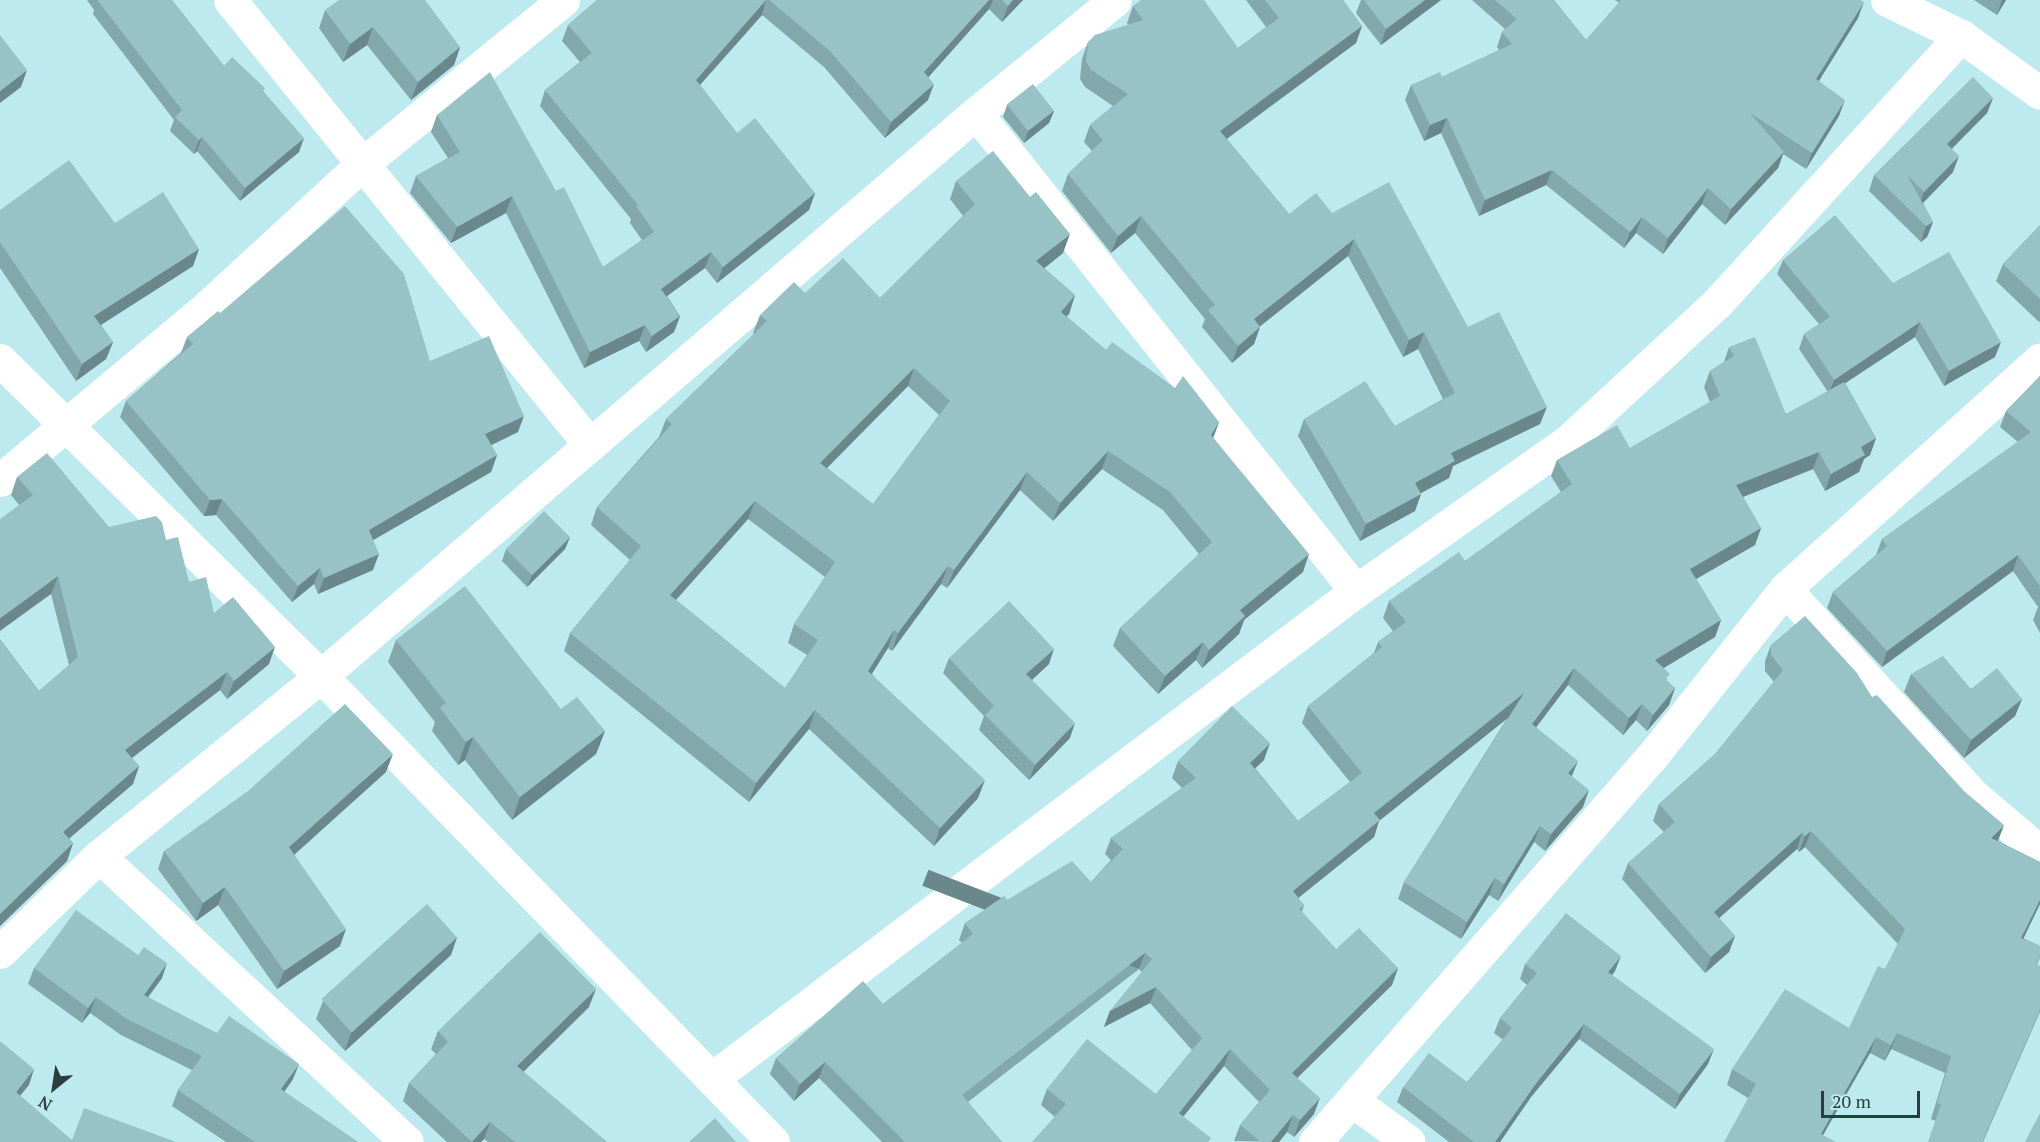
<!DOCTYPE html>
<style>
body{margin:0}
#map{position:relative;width:2040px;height:1142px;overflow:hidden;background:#bdeaee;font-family:"PT Serif",serif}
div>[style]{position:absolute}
.minor>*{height:33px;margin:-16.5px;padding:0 16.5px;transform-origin:16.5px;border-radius:16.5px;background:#fff}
.wall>*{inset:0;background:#82a8ab}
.shaded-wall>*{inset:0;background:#6a888b;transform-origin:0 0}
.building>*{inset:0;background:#97c3c7;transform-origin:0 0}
span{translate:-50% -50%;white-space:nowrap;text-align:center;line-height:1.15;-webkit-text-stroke:4.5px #bdeaee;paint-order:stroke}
.north{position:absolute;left:24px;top:1058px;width:60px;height:60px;-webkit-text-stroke:4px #bdeaee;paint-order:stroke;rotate:210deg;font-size:16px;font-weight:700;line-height:24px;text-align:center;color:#2b3d3f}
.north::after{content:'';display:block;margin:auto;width:21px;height:27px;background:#2b3d3f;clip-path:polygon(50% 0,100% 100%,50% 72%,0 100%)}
.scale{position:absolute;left:1821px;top:1091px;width:99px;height:27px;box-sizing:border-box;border:3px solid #2b3d3f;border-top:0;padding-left:8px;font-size:18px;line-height:21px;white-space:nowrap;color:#2b3d3f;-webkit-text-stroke:4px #bdeaee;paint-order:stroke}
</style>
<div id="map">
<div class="minor">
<i style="left:230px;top:0;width:572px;rotate:51.03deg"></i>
<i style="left:1887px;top:0;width:82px;rotate:25.9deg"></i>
<i style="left:1961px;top:36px;width:97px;rotate:35.8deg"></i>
<i style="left:976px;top:113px;width:611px;rotate:51.52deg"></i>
<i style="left:0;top:360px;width:450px;rotate:44.6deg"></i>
<i style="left:321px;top:676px;width:649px;rotate:45.87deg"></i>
<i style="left:0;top:480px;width:270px;rotate:-39.9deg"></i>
<i style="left:207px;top:307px;width:209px;rotate:-42.7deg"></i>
<i style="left:361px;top:165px;width:261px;rotate:-39.2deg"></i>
<i style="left:1785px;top:589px;width:277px;rotate:47.6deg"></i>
<i style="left:1972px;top:794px;width:89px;rotate:40.5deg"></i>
<i style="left:99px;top:856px;width:420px;rotate:42.9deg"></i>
<i style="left:0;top:952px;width:138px;rotate:-44.1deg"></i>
<i style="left:99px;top:856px;width:286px;rotate:-39deg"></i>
<i style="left:321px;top:676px;width:864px;rotate:-40.68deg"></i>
<i style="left:976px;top:113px;width:179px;rotate:-39.1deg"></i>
<i style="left:714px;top:1077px;width:805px;rotate:-37.13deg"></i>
<i style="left:1356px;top:591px;width:261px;rotate:-35.3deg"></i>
<i style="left:1569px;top:440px;width:202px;rotate:-42.8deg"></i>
<i style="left:1717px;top:303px;width:362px;rotate:-47.6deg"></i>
<i style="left:1353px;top:1101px;width:69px;rotate:36.2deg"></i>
<i style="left:1315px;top:1142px;width:514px;rotate:-48.87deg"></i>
<i style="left:1653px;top:755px;width:212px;rotate:-51.5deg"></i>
<i style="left:1785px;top:589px;width:343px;rotate:-42deg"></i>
</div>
<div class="wall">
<i style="clip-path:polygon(87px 0,172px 0,224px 66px,264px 92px,299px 152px,240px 201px,197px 151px,194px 154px,170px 131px,174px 120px,93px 14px,94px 10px)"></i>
<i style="clip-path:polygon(597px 0,1023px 0,1002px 22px,989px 9px,928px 77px,928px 100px,885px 138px,824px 67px,762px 15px,700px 85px,737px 133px,815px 193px,809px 210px,717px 283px,705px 268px,667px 296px,680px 316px,674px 332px,646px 352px,639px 341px,584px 368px,506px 213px,451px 243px,410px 193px,416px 176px,448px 158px,431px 132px,437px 115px,556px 191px,603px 267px,642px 240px,630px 223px,631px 219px,540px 106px,545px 90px,580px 62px,562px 41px,568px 25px)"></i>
<i style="clip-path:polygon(1246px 0,1343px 0,1362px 26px,1356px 43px,1227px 139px,1289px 214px,1332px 213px,1468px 327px,1540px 424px,1453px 466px,1449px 478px,1421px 493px,1421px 494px,1415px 511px,1360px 541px,1298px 436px,1304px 419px,1395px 426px,1443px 399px,1418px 349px,1403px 357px,1348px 256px,1260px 326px,1254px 344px,1232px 363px,1202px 327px,1205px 319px,1135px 233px,1111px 253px,1062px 191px,1068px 174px,1092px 151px,1084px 142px,1090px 125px,1113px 106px,1085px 87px,1080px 79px,1082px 59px,1088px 42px,1128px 25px,1127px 23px,1133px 6px,1238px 48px,1266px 27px)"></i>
<i style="clip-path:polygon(1361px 0,1441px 0,1381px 45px,1356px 13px)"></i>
<i style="clip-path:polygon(1472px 0,1554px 0,1586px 40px,1619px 3px,1615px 0,1860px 0,1858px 18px,1819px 81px,1839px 116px,1806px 169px,1783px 154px,1778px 168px,1725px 225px,1702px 204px,1663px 254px,1636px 233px,1624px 248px,1546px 185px,1479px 216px,1441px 133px,1424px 141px,1405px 100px,1411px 85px,1442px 77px,1499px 50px,1497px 47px,1502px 32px,1505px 29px)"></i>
<i style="clip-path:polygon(1974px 0,2006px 0,1997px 15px)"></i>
<i style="clip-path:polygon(325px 10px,460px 47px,454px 65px,411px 100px,367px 45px,343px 62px,319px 28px)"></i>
<i style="clip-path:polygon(1993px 98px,1987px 113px,1952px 149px,1953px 172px,1923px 203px,1933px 222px,1927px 237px,1921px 242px,1869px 191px,1874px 175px)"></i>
<i style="clip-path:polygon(1007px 105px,1054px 111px,1049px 123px,1024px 143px,1003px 117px)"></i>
<i style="clip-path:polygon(evenodd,956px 181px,1063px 253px,1044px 268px,1075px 295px,1069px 314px,1066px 316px,1106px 350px,1219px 422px,1213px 438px,1303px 572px,1244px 620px,1239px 634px,1202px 668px,1196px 660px,1158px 694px,1113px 646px,1120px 628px,1199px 554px,1163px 510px,1102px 469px,1053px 521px,1020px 490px,947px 588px,941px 584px,892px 651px,888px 648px,872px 674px,978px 798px,934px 846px,809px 729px,749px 802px,564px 651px,570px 633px,630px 560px,591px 525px,597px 507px,659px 437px,666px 419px,754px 334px,753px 333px,760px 315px,805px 293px,880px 298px,963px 216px,950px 199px,956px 181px,908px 386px,939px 415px,873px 504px,827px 468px,908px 386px,956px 181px,748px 519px,825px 577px,794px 624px,788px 643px,807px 655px,785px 688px,676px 600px,748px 519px)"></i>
<i style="clip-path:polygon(0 210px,115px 223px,199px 249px,193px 266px,101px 325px,113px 342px,106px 359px,76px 381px,0 268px)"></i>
<i style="clip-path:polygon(2040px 225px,2040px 321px,2039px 322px,1996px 281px,2003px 264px)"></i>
<i style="clip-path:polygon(1783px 260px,1893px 283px,1995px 357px,1944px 386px,1915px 337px,1845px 383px,1876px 438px,1870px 455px,1864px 459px,1859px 472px,1825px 491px,1813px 469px,1743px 497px,1761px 528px,1755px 545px,1696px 579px,1721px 620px,1715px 637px,1663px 668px,1667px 681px,1675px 688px,1669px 705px,1647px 731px,1636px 720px,1623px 735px,1568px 685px,1536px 727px,1572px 777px,1583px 807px,1545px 851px,1534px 842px,1498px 901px,1489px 895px,1461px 939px,1398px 899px,1404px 882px,1508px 717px,1379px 821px,1374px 837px,1298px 898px,1304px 905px,1302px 912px,1336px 949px,1398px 968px,1392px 985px,1297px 1078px,1314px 1114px,1294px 1137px,1287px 1132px,1279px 1142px,1234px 1141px,1240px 1125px,1259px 1102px,1224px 1066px,1184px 1116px,1055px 1117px,1041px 1105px,1047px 1089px,1156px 1094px,1192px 1050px,1150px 1003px,1104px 1027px,1110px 1011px,1142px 972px,1139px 969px,968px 1102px,1002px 1142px,882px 1142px,819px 1078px,794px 1101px,770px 1074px,776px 1058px,883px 1004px,962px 943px,959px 940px,965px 923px,1007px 900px,1091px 882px,1111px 860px,1105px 854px,1111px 838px,1182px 788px,1172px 778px,1178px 761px,1264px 760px,1255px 768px,1298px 821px,1350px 782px,1302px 723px,1308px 706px,1374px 653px,1378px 642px,1393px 631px,1383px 618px,1389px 601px,1465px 561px,1561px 492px,1551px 476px,1557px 460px,1630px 448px,1710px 402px,1704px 387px,1710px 371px,1724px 362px,1729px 347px,1786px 414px,1828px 392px,1799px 349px,1804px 334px,1819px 324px,1777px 274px)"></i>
<i style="clip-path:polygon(220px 313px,430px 361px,518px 432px,491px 445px,497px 455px,491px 472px,373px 540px,373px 570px,318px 594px,314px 584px,292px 602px,216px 515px,204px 516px,120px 417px,126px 401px,181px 353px,187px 337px)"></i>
<i style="clip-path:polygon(2040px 376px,2040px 633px,2033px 620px,2038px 607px,2013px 571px,1882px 667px,1827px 608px,1833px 592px,1876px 555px,1882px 539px,2018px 442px,2000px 427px,2006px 411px)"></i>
<i style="clip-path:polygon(17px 477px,109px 527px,166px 540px,189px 582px,214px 613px,269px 664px,227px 699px,220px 690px,132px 758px,139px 766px,133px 784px,69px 838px,73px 843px,67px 861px,0 926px,0 639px,39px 691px,69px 665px,51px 594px,19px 505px,11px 495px)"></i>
<i style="clip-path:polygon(570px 537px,565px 549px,527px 587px,502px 561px,506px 549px)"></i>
<i style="clip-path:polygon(396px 640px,561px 709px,605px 731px,596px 754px,512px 820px,465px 760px,458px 765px,432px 731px,435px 722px,388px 662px)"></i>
<i style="clip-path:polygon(1771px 645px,1872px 697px,1998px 841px,2040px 862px,2040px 904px,2023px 938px,2040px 946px,2040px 957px,2037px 965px,2040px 966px,2040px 1012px,1983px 1142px,1931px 1119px,1945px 1073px,1891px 1049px,1885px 1061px,1870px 1053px,1823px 1135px,1748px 1098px,1727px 1085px,1732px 1069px,1849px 1028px,1885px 969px,1898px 944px,1805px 847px,1799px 852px,1797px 849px,1719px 918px,1735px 936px,1729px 952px,1705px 973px,1622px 879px,1628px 863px,1664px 832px,1653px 821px,1659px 804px,1715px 754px,1774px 682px,1765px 671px,1765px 661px)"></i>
<i style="clip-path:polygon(949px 658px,1049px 664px,1032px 680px,1070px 738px,1029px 780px,979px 730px,984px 716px,943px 673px)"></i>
<i style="clip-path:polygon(1911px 674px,1971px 689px,2022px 699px,2015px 716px,1964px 758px,1904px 692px)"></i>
<i style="clip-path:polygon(386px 772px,294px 854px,340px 946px,277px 989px,218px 905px,196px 921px,158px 869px,164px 851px)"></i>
<i style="clip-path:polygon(457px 937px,451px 955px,345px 1051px,316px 1019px,323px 1001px)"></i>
<i style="clip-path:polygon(138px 955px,162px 978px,148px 997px,293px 1079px,284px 1092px,358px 1142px,226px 1142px,172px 1106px,178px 1090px,192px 1070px,121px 1035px,90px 1013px,82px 1023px,28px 984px,34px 968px)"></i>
<i style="clip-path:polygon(1525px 964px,1615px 971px,1612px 975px,1708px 1064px,1675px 1109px,1579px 1039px,1531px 1097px,1500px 1142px,1449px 1142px,1397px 1102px,1403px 1087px,1467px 1082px,1503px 1040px,1494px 1033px,1500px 1018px,1527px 985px,1520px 979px)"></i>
<i style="clip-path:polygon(589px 1007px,523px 1072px,607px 1142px,488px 1142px,484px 1139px,481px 1142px,447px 1142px,403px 1101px,409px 1083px,436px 1054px,431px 1049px,438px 1031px)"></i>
</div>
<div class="shaded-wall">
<i style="clip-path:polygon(766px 0,762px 15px,690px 96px,696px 80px)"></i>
<i style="clip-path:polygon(989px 0,993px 0,989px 9px,918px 89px,924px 72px)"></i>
<i style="clip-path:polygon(1013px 0,1023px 0,1002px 22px,1008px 6px)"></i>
<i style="clip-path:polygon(1425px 0,1441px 0,1381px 45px,1386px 29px)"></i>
<i style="clip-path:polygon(2002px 0,2006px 0,1997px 15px)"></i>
<i style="clip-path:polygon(1864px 2px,1858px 18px,1810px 95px,1816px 79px)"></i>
<i style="clip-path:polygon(1362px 26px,1356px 43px,1214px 148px,1220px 131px)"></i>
<i style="clip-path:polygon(373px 27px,367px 45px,343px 62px,350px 44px)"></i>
<i style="clip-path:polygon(460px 47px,454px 65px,411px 100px,418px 82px)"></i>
<i style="clip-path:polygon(27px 70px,21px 87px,0 103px,0 91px)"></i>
<i style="clip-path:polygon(934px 84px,928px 100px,885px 138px,891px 122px)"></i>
<i style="clip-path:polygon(1993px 98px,1987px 113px,1941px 159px,1947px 144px)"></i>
<i style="clip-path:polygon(1845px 100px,1839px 116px,1806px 169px,1812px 153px)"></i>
<i style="clip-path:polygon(1054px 111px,1049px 123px,1024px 143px,1028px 131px)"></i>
<i style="clip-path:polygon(1447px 118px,1441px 133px,1424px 141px,1430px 125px)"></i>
<i style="clip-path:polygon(202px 137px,197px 151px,194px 154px,199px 140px)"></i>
<i style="clip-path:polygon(304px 138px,299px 152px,240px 201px,245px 188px)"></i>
<i style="clip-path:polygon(1784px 152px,1778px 168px,1725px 225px,1731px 209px)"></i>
<i style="clip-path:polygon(1959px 156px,1953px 172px,1918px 208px,1924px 192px)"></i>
<i style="clip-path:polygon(1552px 170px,1546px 185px,1479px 216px,1485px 200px)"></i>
<i style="clip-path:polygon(1708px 188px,1702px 204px,1663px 254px,1668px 238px)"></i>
<i style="clip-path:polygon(815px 193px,809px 210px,717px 283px,723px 267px)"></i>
<i style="clip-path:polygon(512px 196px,506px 213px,451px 243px,457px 227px)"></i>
<i style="clip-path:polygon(1141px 216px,1135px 233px,1111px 253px,1118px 236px)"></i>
<i style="clip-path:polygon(1642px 217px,1636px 233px,1624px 248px,1630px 232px)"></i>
<i style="clip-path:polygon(1933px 222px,1927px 237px,1921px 242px,1926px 226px)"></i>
<i style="clip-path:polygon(1070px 234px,1063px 253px,1030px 280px,1036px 261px)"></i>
<i style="clip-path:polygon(1354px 239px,1348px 256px,1248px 336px,1254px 319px)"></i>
<i style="clip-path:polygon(199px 249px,193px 266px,88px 333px,94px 316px)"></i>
<i style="clip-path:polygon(711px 252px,705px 268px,655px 305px,661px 289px)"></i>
<i style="clip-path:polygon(1075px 295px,1069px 314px,1054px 330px,1061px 312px)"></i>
<i style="clip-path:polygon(680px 316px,674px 332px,646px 352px,652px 336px)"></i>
<i style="clip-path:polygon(1920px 322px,1915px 337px,1829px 394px,1834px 380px)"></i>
<i style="clip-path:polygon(645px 325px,639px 341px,584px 368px,590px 352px)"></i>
<i style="clip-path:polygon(1260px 327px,1254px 344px,1232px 363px,1238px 346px)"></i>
<i style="clip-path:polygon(1424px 332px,1418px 349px,1403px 357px,1409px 340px)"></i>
<i style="clip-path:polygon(113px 342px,106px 359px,76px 381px,82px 364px)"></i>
<i style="clip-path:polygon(2001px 342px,1995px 357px,1944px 386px,1949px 371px)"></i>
<i style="clip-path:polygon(914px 368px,908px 386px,814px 481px,820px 463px)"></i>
<i style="clip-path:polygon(1547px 407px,1540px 424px,1453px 466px,1449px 478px,1408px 500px,1415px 483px,1451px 453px)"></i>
<i style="clip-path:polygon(524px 416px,518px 432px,479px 451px,485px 434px)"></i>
<i style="clip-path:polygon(1219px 422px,1212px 441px,1211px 435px)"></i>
<i style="clip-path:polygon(1876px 438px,1870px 455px,1864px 459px,1859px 472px,1825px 491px,1831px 474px,1861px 447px)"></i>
<i style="clip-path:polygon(1108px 451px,1102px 469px,1053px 521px,1060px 503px)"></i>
<i style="clip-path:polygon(1819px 452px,1813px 469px,1730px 502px,1736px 485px)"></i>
<i style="clip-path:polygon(497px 455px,491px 472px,363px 546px,369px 530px)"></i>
<i style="clip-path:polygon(1027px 472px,1020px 490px,947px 588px,954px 570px)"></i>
<i style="clip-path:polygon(1421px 494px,1415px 511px,1360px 541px,1366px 524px)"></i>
<i style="clip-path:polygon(222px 499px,216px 515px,204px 516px,210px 500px)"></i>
<i style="clip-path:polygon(755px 501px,748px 519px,664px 613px,670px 595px)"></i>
<i style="clip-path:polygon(1761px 528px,1755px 545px,1684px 586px,1690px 569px)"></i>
<i style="clip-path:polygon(570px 537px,565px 549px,527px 587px,532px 575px)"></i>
<i style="clip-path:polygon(379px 554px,373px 570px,318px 594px,324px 578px)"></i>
<i style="clip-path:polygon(1309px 554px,1303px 572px,1244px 620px,1239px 634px,1202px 668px,1209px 650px,1240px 610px)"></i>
<i style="clip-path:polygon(2018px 555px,2013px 571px,1882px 667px,1887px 651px)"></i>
<i style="clip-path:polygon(948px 566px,941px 584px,892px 651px,898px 633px)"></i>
<i style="clip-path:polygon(320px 568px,314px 584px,292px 602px,298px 586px)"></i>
<i style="clip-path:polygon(58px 576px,51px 594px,0 631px,0 618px)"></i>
<i style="clip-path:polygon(1721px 620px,1715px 637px,1649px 677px,1655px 660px)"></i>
<i style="clip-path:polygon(894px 630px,888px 648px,862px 689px,868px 671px)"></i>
<i style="clip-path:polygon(1203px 642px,1196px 660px,1158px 694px,1165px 676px)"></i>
<i style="clip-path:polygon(275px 647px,269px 664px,227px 699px,234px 681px)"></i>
<i style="clip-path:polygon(1054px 649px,1049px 664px,1021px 690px,1026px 674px)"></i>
<i style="clip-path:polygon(1574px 668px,1568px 685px,1526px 741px,1532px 724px)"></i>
<i style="clip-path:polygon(227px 672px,220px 690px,119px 768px,125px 750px)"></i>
<i style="clip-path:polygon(1675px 688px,1669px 705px,1647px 731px,1653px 715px)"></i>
<i style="clip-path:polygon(1524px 693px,1518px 710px,1379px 821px,1374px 837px,1287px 907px,1293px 891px,1374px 813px)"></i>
<i style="clip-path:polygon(2022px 699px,2015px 716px,1964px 758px,1971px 740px)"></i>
<i style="clip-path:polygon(1642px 704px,1636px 720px,1623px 735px,1629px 718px)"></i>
<i style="clip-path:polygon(815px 710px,809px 729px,749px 802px,756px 783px)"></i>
<i style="clip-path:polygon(1075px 723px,1070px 738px,1029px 780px,1035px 765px)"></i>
<i style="clip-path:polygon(605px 731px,596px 754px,512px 820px,520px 797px)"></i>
<i style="clip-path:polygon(473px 737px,465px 760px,458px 765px,466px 742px)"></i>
<i style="clip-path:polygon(1270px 743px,1264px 760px,1244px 779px,1250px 763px)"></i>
<i style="clip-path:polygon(393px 754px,386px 772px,283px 865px,289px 847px)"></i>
<i style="clip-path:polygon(1578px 761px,1571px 778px,1568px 773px)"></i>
<i style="clip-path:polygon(139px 766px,133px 784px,57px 849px,63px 832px)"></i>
<i style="clip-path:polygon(985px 780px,978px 798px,934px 846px,940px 828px)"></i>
<i style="clip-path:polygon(1589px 790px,1583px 807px,1545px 851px,1551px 834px)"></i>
<i style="clip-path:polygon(2004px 825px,1998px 841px,1985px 854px,1991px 838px)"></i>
<i style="clip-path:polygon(1540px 826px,1534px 842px,1498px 901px,1504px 884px)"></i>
<i style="clip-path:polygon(1811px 831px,1805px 847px,1799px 852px,1805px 836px)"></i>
<i style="clip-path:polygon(1802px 833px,1797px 849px,1708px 928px,1714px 912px)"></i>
<i style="clip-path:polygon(73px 843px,67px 861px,0 926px,0 914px)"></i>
<i style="clip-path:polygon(1495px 878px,1489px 895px,1461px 939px,1467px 922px)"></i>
<i style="clip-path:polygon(225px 887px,218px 905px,196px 921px,203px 903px)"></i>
<i style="clip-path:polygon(2040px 900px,2040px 904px,2016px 954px,2021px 938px)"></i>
<i style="clip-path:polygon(346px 929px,340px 946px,277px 989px,284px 971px)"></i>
<i style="clip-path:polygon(1735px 936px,1729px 952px,1705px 973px,1711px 957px)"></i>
<i style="clip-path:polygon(457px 937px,451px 955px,345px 1051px,351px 1033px)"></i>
<i style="left:1145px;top:953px;width:17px;height:232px;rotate:111deg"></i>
<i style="clip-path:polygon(1621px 956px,1615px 971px,1603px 987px,1608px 972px)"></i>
<i style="clip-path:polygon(167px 963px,162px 978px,138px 1011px,144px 995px)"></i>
<i style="clip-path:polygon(1398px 968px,1392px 985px,1286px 1089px,1292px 1073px)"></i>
<i style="clip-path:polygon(1156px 987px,1150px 1003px,1104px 1027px,1110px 1011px)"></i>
<i style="clip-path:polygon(596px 989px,589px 1007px,511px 1084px,517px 1066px)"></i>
<i style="clip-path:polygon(96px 997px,90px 1013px,82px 1023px,88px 1008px)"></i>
<i style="left:2040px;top:1010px;width:2px;height:144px;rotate:90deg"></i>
<i style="clip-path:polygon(1584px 1024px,1579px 1039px,1531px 1097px,1500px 1142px,1495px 1142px,1537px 1082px)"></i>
<i style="clip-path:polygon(1897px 1033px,1891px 1049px,1885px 1061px,1891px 1045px)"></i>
<i style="clip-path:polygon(1876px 1037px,1870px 1053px,1819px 1142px,1821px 1134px)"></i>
<i style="clip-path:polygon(1230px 1049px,1224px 1066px,1173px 1129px,1179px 1113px)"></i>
<i style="clip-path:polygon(1714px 1049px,1708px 1064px,1675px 1109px,1680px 1094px)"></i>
<i style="clip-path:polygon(825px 1062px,819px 1078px,794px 1101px,800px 1084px)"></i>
<i style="clip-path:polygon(299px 1064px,293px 1079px,275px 1105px,281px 1089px)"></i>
<i style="clip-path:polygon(34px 1069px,29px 1085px,10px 1108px,16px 1092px)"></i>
<i style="clip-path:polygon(1320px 1098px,1314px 1114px,1294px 1137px,1300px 1120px)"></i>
<i style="clip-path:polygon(1293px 1115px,1287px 1132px,1279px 1142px,1271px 1142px)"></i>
<i style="clip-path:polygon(490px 1122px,484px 1139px,481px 1142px,471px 1142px)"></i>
</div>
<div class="building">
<i style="clip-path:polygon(99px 0,172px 0,224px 66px,232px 57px,265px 88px,263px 91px,304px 138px,245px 188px,202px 137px,199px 140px,175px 117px,182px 110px,98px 1px)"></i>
<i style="clip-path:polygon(339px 0,425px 0,460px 47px,418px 82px,373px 27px,350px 44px,325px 10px)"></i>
<i style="clip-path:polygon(597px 0,766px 0,696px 80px,737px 133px,755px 118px,815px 193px,723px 267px,711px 252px,661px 289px,680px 316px,652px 336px,645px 325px,590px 352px,512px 196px,457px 227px,416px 176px,460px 152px,437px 115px,490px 72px,556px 191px,564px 187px,603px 267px,654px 232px,636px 206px,638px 205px,545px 90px,592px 53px,568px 25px)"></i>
<i style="clip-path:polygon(769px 0,989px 0,924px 72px,934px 84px,891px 122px,830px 51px)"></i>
<i style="clip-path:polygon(1002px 0,1013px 0,1008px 6px)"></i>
<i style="clip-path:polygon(1141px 0,1204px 0,1238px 48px,1279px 18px,1265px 0,1343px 0,1362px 26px,1220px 131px,1289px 214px,1316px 193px,1332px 213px,1389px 182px,1468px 327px,1499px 312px,1547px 407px,1451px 453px,1455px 461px,1415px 483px,1421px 494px,1366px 524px,1304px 419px,1365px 381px,1395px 426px,1455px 393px,1424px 332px,1409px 340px,1354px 239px,1254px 319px,1260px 327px,1238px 346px,1208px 310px,1215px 305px,1141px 216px,1118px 236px,1068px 174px,1103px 140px,1090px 125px,1128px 94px,1091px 70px,1086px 61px,1088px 42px,1095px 35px,1143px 20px,1133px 6px)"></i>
<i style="clip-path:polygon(1364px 0,1425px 0,1386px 29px)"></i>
<i style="clip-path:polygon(1495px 0,1554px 0,1586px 40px,1621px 0,1860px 0,1864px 2px,1816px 79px,1845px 100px,1812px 153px,1750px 113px,1784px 152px,1731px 209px,1708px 188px,1668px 238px,1642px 217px,1630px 232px,1552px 170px,1485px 200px,1447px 118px,1430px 125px,1411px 85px,1440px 72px,1442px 77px,1512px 44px,1502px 32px,1517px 19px)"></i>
<i style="clip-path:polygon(0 35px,27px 70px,0 91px)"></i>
<i style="clip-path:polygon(1973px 77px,1993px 98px,1947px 144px,1959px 156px,1924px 192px,1907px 175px,1933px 222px,1926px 226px,1874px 175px)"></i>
<i style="left:1033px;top:84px;width:34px;height:33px;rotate:52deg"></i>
<i style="clip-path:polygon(evenodd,993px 151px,1030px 197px,1036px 192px,1070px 234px,1036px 261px,1075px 295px,1061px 312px,1106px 350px,1112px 342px,1175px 388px,1183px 376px,1219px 422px,1211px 435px,1309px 554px,1240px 610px,1245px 616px,1209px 650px,1203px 642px,1165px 676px,1120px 628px,1212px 542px,1170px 492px,1108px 451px,1060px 503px,1027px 472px,954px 570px,948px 566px,898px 633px,894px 630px,868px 671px,985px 780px,940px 828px,815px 710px,756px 783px,570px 633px,641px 546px,597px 507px,672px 424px,666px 419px,767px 321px,760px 315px,794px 282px,805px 293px,843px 258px,880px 298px,975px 204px,956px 181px,993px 151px,914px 368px,950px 401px,873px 504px,820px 463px,914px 368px,993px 151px,755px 501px,835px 562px,794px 624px,818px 640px,785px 688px,670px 595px,755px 501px)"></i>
<i style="clip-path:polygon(69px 160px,115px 223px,163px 192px,199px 249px,94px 316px,113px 342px,82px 364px,0 242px,0 210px)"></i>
<i style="clip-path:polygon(345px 206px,404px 274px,430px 361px,489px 336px,524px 416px,485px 434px,497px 455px,369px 530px,379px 554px,324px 578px,320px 568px,298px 586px,222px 499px,210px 500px,126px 401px,193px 344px,187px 337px,218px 311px,220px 313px)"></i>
<i style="clip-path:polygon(1835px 215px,1893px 283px,1949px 252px,2001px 342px,1949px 371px,1920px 322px,1834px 380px,1804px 334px,1830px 317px,1783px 260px)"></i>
<i style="clip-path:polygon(2040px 225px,2040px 299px,2003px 264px)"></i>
<i style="clip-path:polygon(1755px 337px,1786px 414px,1844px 382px,1876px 438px,1861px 447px,1865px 455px,1831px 474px,1819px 452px,1736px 485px,1761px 528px,1690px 569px,1721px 620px,1655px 660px,1670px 674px,1665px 679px,1675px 688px,1653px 715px,1642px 704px,1629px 718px,1574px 668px,1532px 724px,1578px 761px,1568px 773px,1589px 790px,1551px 834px,1540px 826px,1504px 884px,1495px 878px,1467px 922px,1404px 882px,1524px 693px,1374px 813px,1380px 820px,1293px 891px,1304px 905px,1299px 909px,1336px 949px,1359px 928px,1398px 968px,1292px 1073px,1320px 1098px,1300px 1120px,1293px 1115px,1271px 1142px,1261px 1142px,1240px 1125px,1270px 1090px,1230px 1049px,1179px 1113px,1211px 1138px,1208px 1142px,1032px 1142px,1066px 1104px,1047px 1089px,1087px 1039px,1156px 1094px,1202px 1038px,1156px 987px,1110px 1011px,1152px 959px,1145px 953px,962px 1095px,1002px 1142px,905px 1142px,825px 1062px,800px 1084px,776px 1058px,863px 981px,883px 1004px,973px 934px,965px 923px,1004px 896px,1007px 900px,1072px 861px,1091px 882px,1123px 849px,1111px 838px,1196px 778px,1178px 761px,1232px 706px,1270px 743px,1250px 763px,1298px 821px,1362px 773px,1308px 706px,1382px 647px,1378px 642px,1406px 622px,1389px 601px,1459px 552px,1465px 561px,1572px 484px,1557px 460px,1617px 425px,1630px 448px,1720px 396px,1710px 371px,1734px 356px,1729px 347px)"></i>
<i style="clip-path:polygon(2040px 376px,2040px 586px,2018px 555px,1887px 651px,1833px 592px,1887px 546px,1882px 539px,2031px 432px,2006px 411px)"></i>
<i style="clip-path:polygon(47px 453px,109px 527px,156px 516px,162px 522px,166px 540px,178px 537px,189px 582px,206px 577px,214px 613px,233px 597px,275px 647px,234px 681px,227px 672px,125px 750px,139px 766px,63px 832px,73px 843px,0 914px,0 639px,39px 691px,78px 657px,58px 576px,0 618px,0 519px,33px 495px,17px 477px)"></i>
<i style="left:544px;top:511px;width:37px;height:54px;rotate:45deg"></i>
<i style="clip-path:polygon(465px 586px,561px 709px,577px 697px,605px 731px,520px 797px,473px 737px,466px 742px,440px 708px,446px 703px,396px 640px)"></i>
<i style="clip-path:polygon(1009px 601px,1054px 649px,1026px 674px,1075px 723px,1035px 765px,985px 715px,994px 706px,949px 658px)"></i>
<i style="clip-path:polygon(1805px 616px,1857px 673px,1872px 697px,1877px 695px,1964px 791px,2004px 825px,1991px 838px,2040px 862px,2040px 900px,2021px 938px,2040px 946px,2040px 955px,2036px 964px,2040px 966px,2040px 1010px,1982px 1142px,1928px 1142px,1941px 1104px,1937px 1103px,1951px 1056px,1897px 1033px,1891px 1045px,1876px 1037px,1821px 1134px,1836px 1142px,1724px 1142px,1756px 1084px,1732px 1069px,1785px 989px,1849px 1028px,1878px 966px,1885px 969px,1905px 929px,1811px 831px,1805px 836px,1802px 833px,1714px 912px,1735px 936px,1711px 957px,1628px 863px,1675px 822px,1659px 804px,1715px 754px,1783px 670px,1771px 655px,1771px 645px)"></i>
<i style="clip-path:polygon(1943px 656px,1971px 689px,1997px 668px,2022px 699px,1971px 740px,1911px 674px)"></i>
<i style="clip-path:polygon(345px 704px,393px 754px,289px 847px,346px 929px,284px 971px,225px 887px,203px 903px,164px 851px,248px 791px)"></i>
<i style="left:427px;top:904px;width:45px;height:142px;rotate:48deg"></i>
<i style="clip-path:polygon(76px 910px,138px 955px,144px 947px,167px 963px,144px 995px,217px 1033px,229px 1016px,299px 1064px,281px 1089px,358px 1142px,255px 1142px,178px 1090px,202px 1056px,127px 1019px,96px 997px,88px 1008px,34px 968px)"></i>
<i style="clip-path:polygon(1566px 913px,1621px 956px,1608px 972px,1714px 1049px,1680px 1094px,1584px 1024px,1537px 1082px,1495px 1142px,1474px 1142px,1403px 1087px,1429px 1053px,1467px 1082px,1512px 1028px,1500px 1018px,1537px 973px,1525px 964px)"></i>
<i style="clip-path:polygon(540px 932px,596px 989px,517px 1066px,607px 1142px,515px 1142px,490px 1122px,472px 1142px,409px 1083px,448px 1042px,438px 1031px)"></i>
<i style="clip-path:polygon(0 1041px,34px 1069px,16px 1092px,72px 1140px,84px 1108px,176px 1142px,0 1142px)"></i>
<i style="clip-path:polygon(2040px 1113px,2040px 1142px,2025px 1142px)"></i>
<i style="clip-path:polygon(715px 1118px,736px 1142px,689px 1142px)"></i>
</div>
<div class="north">N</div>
<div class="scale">20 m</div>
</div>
